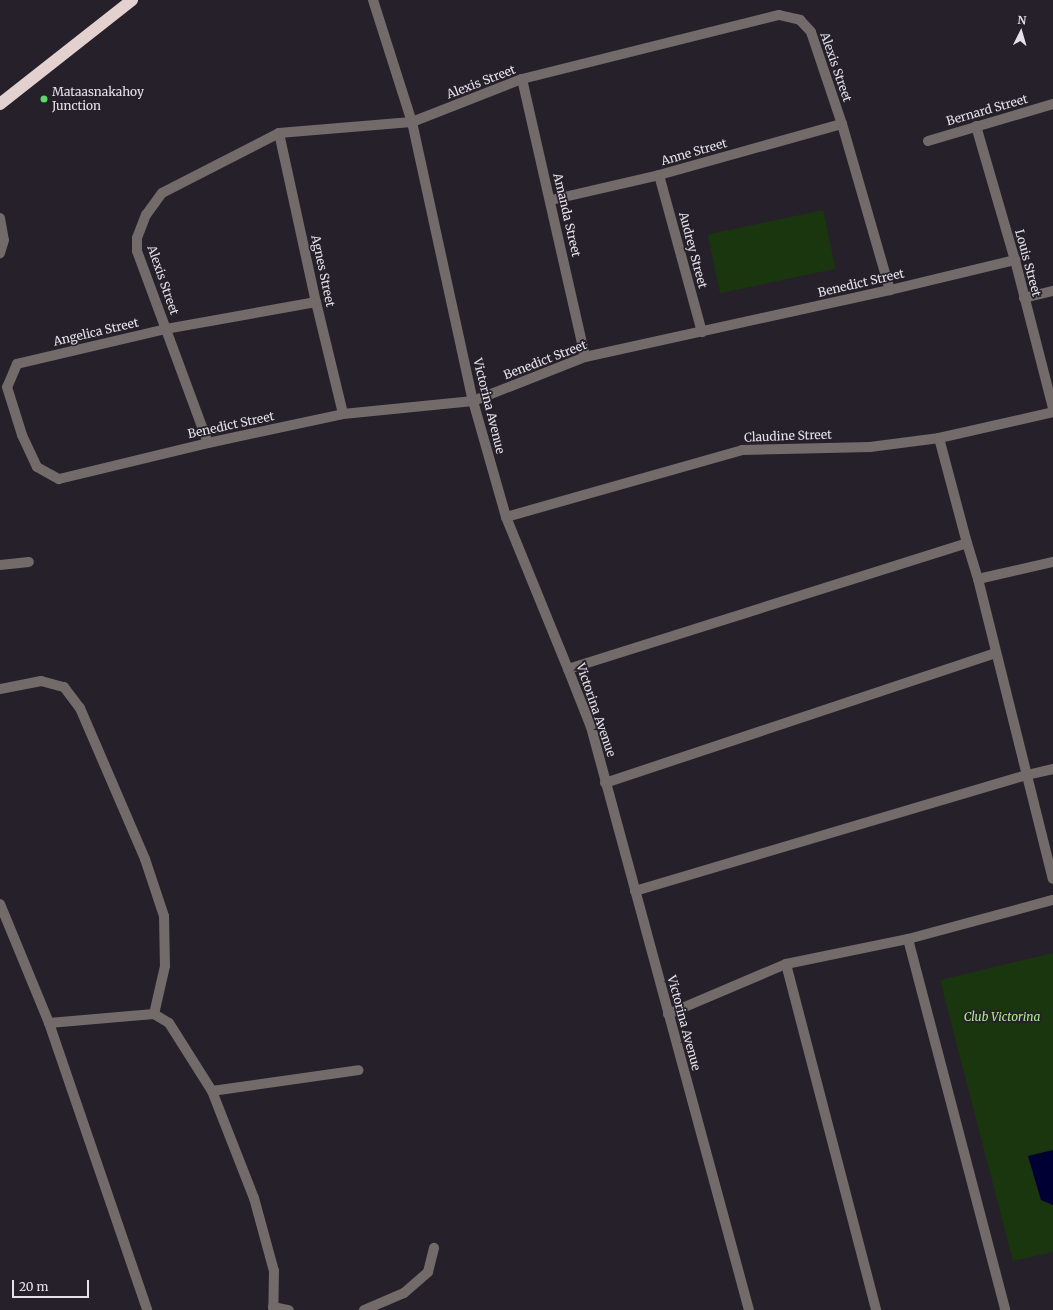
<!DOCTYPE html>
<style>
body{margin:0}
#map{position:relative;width:1053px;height:1310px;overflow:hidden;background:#26202a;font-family:Merriweather,serif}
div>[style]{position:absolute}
.green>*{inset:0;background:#1a360e;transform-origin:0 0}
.water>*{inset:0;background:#000035}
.minor>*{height:10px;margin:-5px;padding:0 5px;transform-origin:5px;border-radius:5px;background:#726b6a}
.highway>*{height:12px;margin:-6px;padding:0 6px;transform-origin:6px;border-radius:6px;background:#e3d1cf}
.dots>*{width:11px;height:11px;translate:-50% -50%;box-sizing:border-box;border:2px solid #26202a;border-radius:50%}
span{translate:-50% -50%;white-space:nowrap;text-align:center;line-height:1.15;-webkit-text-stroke:3.5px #26202a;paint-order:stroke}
.street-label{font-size:12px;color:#e5e1e8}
.poi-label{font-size:12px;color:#e5e1e8}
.left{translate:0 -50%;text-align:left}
.park-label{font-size:12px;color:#a9ec8e;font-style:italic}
.north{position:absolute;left:1001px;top:12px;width:40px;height:40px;-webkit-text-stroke:3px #26202a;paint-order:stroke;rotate:5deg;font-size:11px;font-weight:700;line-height:16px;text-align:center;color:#e5e1e8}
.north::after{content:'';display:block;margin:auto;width:14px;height:18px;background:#e5e1e8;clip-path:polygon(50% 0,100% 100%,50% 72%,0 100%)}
.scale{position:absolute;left:12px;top:1280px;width:77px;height:18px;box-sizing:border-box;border:2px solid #e5e1e8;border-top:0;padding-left:5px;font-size:12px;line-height:14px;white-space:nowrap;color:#e5e1e8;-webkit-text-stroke:3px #26202a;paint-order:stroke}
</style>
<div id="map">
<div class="green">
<i style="left:823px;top:210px;width:60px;height:118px;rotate:78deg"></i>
<i style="clip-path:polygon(1053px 953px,1053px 1252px,1013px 1261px,940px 980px)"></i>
</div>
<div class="water">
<i style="clip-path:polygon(1053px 1150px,1053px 1205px,1041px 1200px,1028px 1156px)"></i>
</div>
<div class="minor">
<i style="left:373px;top:0;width:128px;rotate:72.3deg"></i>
<i style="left:412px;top:122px;width:286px;rotate:77.7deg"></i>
<i style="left:473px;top:401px;width:121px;rotate:74.1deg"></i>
<i style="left:506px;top:517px;width:164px;rotate:67.8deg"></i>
<i style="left:568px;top:669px;width:62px;rotate:68.4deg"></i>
<i style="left:591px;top:727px;width:604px;rotate:74.84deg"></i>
<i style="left:522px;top:79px;width:285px;rotate:77.2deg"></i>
<i style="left:976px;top:126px;width:140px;rotate:73.8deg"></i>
<i style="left:1015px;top:260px;width:153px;rotate:75.6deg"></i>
<i style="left:279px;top:133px;width:173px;rotate:77.7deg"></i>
<i style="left:316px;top:302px;width:115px;rotate:76.4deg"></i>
<i style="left:928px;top:141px;width:130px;rotate:-16.5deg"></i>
<i style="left:659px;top:175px;width:163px;rotate:74.7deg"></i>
<i style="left:551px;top:200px;width:111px;rotate:-13deg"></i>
<i style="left:659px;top:175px;width:190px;rotate:-15.6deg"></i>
<i style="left:0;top:218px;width:22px;rotate:80deg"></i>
<i style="left:4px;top:240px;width:14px;rotate:107deg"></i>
<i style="left:1024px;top:298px;width:30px;rotate:-14deg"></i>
<i style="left:316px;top:302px;width:152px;rotate:169.8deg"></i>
<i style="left:166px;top:329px;width:153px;rotate:166.8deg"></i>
<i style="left:17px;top:364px;width:25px;rotate:113deg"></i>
<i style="left:7px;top:387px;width:50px;rotate:72.6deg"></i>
<i style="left:22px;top:435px;width:35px;rotate:65deg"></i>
<i style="left:37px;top:467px;width:25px;rotate:29deg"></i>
<i style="left:59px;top:479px;width:153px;rotate:-13.6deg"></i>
<i style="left:208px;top:443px;width:138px;rotate:-12.1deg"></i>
<i style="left:343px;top:414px;width:131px;rotate:-5.7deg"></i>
<i style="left:473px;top:401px;width:120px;rotate:-21.4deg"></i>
<i style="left:585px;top:357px;width:312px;rotate:-12.4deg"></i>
<i style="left:890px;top:290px;width:129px;rotate:-13.5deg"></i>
<i style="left:939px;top:438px;width:109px;rotate:75.1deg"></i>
<i style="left:967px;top:543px;width:38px;rotate:73deg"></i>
<i style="left:978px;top:579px;width:309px;rotate:76deg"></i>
<i style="left:208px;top:443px;width:205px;rotate:-110.3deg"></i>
<i style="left:137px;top:251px;width:13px;rotate:-90deg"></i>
<i style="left:137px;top:238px;width:25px;rotate:-69deg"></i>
<i style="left:146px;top:215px;width:27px;rotate:-54deg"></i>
<i style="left:162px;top:193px;width:131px;rotate:-27.1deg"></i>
<i style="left:279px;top:133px;width:133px;rotate:-4.7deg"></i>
<i style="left:412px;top:122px;width:118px;rotate:-21.4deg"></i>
<i style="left:522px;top:79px;width:265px;rotate:-14deg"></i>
<i style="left:779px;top:15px;width:22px;rotate:13deg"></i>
<i style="left:800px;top:20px;width:16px;rotate:47deg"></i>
<i style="left:811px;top:32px;width:97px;rotate:71.4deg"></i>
<i style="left:842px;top:124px;width:173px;rotate:73.9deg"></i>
<i style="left:506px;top:517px;width:245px;rotate:-15.8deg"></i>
<i style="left:742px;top:450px;width:128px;rotate:-1.3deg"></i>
<i style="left:870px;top:447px;width:70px;rotate:-7.4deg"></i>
<i style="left:939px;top:438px;width:117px;rotate:-12.8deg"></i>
<i style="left:0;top:565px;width:29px;rotate:-6deg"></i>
<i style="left:978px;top:579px;width:77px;rotate:-12.8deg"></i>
<i style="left:568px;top:669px;width:418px;rotate:-17.5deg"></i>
<i style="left:0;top:689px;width:42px;rotate:-11deg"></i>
<i style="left:41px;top:681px;width:24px;rotate:15deg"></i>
<i style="left:64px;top:687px;width:26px;rotate:53deg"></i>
<i style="left:80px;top:708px;width:164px;rotate:66.7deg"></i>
<i style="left:145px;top:859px;width:60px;rotate:71.6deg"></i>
<i style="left:164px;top:916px;width:50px;rotate:88.9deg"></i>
<i style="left:165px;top:966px;width:49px;rotate:102.9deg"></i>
<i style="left:605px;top:783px;width:411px;rotate:-18.4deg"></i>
<i style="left:635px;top:891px;width:409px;rotate:-16.5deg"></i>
<i style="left:1027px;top:775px;width:27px;rotate:-13deg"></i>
<i style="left:0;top:904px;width:129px;rotate:67.6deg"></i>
<i style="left:49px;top:1023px;width:303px;rotate:71.1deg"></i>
<i style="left:908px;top:939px;width:383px;rotate:75.3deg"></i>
<i style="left:786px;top:964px;width:358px;rotate:75.4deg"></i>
<i style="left:668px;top:1014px;width:128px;rotate:-23deg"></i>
<i style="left:786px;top:964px;width:125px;rotate:-11.6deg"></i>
<i style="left:908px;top:939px;width:150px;rotate:-15.1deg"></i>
<i style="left:49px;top:1023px;width:105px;rotate:-4.9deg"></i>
<i style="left:154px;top:1014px;width:17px;rotate:31deg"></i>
<i style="left:169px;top:1023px;width:80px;rotate:57.7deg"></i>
<i style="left:212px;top:1091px;width:115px;rotate:68.6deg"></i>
<i style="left:254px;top:1198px;width:76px;rotate:74.7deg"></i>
<i style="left:274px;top:1271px;width:39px;rotate:91deg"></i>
<i style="left:212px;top:1091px;width:148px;rotate:-8.1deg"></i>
<i style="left:273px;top:1307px;width:16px;rotate:11deg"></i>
<i style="left:364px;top:1310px;width:43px;rotate:-23deg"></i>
<i style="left:404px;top:1293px;width:32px;rotate:-41deg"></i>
<i style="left:428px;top:1272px;width:25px;rotate:-76deg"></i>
</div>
<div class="highway">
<i style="left:0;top:104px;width:168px;rotate:-38.2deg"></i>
</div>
<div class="dots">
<i style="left:44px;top:99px;background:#60d56a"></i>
</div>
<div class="street-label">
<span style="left:836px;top:67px;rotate:71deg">Alexis Street</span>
<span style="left:481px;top:82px;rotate:-21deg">Alexis Street</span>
<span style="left:987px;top:110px;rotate:-16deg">Bernard Street</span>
<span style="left:694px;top:152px;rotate:-16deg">Anne Street</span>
<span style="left:567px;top:215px;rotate:77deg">Amanda Street</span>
<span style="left:693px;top:250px;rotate:75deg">Audrey Street</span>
<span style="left:1028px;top:263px;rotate:75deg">Louis Street</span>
<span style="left:323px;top:271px;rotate:78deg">Agnes Street</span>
<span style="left:163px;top:280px;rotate:71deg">Alexis Street</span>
<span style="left:861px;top:283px;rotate:-13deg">Benedict Street</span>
<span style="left:96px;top:332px;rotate:-13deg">Angelica Street</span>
<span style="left:545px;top:360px;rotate:-21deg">Benedict Street</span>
<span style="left:489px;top:406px;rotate:76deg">Victorina Avenue</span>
<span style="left:231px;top:425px;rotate:-12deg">Benedict Street</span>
<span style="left:788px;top:436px;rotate:-2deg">Claudine Street</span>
<span style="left:596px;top:710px;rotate:71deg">Victorina Avenue</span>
<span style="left:684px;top:1023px;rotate:75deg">Victorina Avenue</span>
</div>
<div class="poi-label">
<span class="left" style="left:52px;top:99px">Mataasnakahoy<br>Junction</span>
</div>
<div class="park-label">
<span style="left:1002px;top:1017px">Club Victorina</span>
</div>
<div class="north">N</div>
<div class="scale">20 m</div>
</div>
